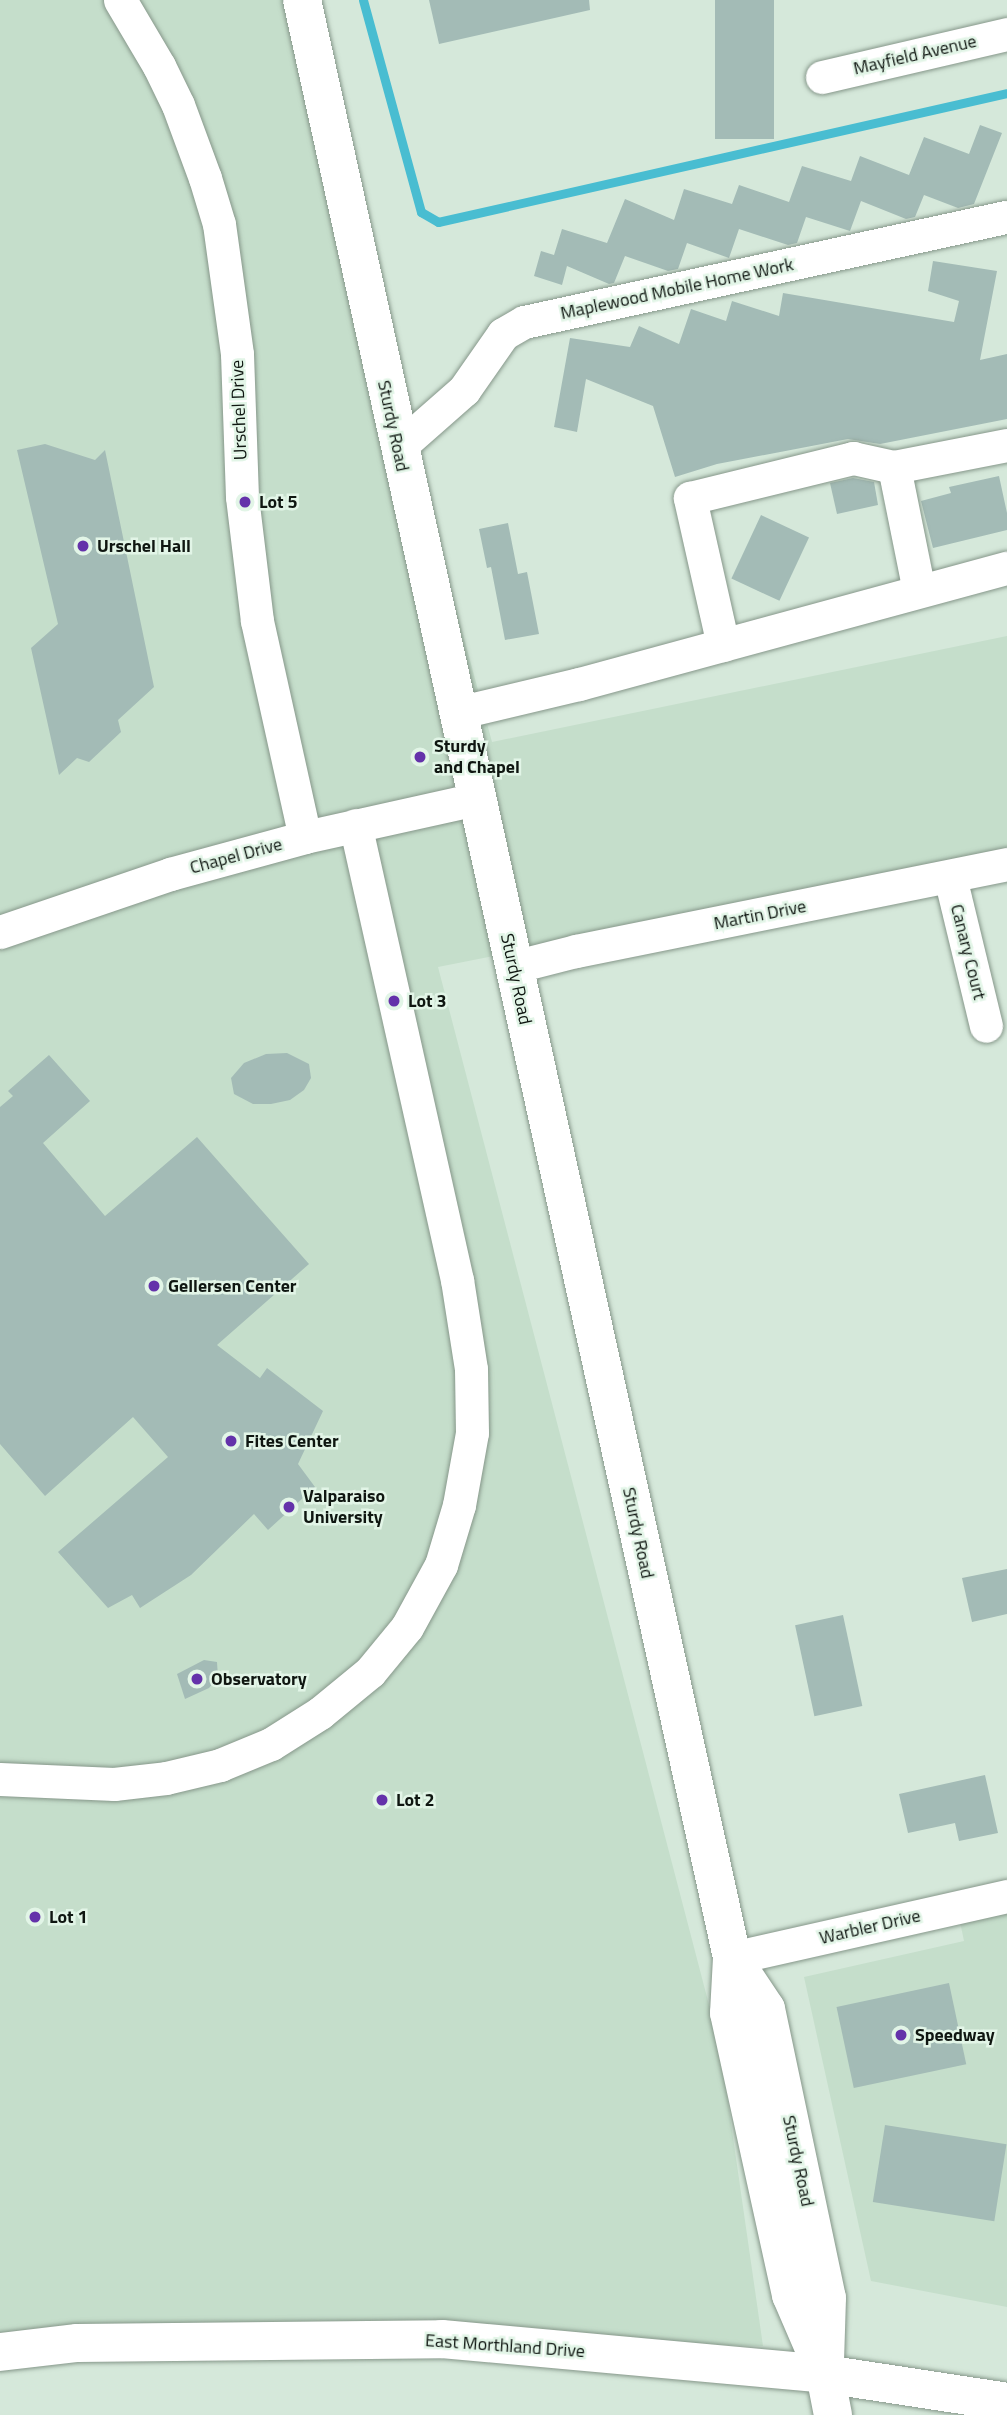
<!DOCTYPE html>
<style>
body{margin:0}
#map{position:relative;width:1007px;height:2415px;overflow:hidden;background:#d5e8da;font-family:"Titillium Web",sans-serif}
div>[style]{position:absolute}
.built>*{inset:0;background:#c5decb}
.stream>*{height:9px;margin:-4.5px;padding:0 4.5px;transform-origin:4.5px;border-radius:4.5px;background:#49bdd1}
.building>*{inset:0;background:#a3bbb6;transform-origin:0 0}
.roads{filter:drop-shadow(0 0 2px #86978a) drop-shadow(0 0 2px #86978a)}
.minor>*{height:33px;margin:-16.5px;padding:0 16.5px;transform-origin:16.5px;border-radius:16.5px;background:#fff}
.primary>*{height:38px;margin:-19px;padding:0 19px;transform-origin:19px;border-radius:19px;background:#fff}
.trunk>*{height:38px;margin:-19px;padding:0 19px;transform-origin:19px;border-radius:19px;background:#fff}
.dots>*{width:19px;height:19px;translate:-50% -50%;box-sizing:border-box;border:4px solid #e2f5e7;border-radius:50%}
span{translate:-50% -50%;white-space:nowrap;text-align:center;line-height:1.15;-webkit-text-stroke:5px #e2f5e7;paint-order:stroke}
.street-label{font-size:18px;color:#0f1611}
.poi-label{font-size:18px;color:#0f1611;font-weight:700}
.left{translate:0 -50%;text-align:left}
</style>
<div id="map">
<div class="built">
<i style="clip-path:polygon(0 0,302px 0,331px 144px,492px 742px,1007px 636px,1007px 854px,438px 967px,720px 2047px,763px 2346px,442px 2339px,0 2352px)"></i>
<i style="clip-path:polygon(1007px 1897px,1007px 2307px,871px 2281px,804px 1977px,964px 1941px,957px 1907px)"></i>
</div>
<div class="stream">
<i style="left:363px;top:0;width:220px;rotate:74.7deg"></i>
<i style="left:421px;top:212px;width:20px;rotate:30deg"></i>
<i style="left:438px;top:222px;width:583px;rotate:-12.77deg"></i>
</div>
<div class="building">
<i style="clip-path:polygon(429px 0,589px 0,590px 10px,439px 44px)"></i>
<i style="left:715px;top:0;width:59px;height:139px"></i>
<i style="clip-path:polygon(980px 125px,1002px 133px,974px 204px,958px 208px,924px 195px,915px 217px,906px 219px,861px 201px,850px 231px,806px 217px,797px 243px,788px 245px,739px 229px,729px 258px,687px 243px,678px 269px,668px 271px,625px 256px,614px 283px,609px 284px,567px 266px,562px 285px,534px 276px,541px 251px,554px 255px,562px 229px,607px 243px,625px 199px,674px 220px,684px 189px,732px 204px,739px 185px,789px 202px,802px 166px,851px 181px,860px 156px,909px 175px,924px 137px,969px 154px)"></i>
<i style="clip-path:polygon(933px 261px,997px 271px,980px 360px,1007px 354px,1007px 419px,880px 444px,848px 439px,717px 464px,675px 477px,653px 406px,586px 379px,577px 432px,554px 427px,570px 338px,630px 347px,639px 326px,679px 344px,691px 309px,726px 321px,732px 301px,779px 316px,783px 293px,954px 322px,959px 301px,928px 291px)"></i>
<i style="clip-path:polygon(45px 444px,95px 460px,105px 450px,154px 687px,118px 720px,121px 732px,89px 762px,77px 758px,59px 775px,31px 648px,58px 624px,17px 450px)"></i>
<i style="clip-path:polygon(999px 476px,1007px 513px,1007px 530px,933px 548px,921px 501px,951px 493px,949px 487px)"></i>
<i style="clip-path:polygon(853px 478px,874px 482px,878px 505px,837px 514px,830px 483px)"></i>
<i style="left:761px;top:515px;width:53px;height:70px;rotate:25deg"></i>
<i style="clip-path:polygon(508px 523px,518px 574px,527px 572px,539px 634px,505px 640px,491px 567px,487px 568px,479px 529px)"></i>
<i style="clip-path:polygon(287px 1053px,309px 1064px,311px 1078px,304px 1090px,290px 1100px,271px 1104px,253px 1104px,234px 1094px,231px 1078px,244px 1063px,266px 1054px)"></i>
<i style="clip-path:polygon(49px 1055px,90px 1101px,43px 1143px,105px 1216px,197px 1137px,309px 1264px,217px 1345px,260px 1378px,267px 1368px,323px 1411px,298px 1464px,315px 1487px,268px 1530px,254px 1514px,191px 1575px,140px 1608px,132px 1595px,108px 1608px,58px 1552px,168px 1457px,133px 1417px,45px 1496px,0 1444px,0 1107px,13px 1096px,8px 1091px)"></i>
<i style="clip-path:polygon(1007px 1569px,1007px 1614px,972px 1622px,962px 1578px)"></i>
<i style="left:843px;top:1615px;width:93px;height:49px;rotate:78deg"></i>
<i style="clip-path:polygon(204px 1660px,217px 1662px,218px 1677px,209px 1688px,185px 1699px,177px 1674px)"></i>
<i style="clip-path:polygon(985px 1775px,998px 1833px,959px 1841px,955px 1823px,908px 1833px,899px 1794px)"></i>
<i style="left:949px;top:1983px;width:83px;height:115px;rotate:78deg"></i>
<i style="left:885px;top:2125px;width:123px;height:78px;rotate:9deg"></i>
</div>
<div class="roads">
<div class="minor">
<i style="left:120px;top:0;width:77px;rotate:59.4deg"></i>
<i style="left:159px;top:66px;width:43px;rotate:64deg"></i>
<i style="left:178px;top:105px;width:78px;rotate:69.7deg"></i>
<i style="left:205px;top:178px;width:48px;rotate:73.1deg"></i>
<i style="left:219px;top:224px;width:131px;rotate:82.1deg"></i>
<i style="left:237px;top:354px;width:143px;rotate:88deg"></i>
<i style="left:242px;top:497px;width:125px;rotate:83.1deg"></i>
<i style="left:257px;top:621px;width:221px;rotate:77.5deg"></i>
<i style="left:822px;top:77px;width:190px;rotate:-13.1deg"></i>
<i style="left:398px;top:448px;width:88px;rotate:-41.3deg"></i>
<i style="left:464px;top:390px;width:68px;rotate:-55.1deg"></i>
<i style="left:503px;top:334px;width:24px;rotate:-30deg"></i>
<i style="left:524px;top:322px;width:494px;rotate:-12.3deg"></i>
<i style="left:894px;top:467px;width:126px;rotate:78.6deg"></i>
<i style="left:723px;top:645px;width:151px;rotate:-102.7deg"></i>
<i style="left:690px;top:498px;width:168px;rotate:-13.8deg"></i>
<i style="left:853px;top:458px;width:42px;rotate:12.4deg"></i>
<i style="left:894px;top:467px;width:115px;rotate:-11deg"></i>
<i style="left:457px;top:713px;width:125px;rotate:-13.4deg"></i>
<i style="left:579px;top:684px;width:443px;rotate:-15.2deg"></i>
<i style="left:950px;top:877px;width:153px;rotate:76.4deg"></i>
<i style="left:0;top:932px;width:180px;rotate:-18.8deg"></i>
<i style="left:170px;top:874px;width:140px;rotate:-15.3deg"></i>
<i style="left:305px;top:837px;width:176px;rotate:-12.5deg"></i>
<i style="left:513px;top:967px;width:65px;rotate:-14.3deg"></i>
<i style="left:576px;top:951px;width:440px;rotate:-11.4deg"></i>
<i style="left:0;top:1779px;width:114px;rotate:2.5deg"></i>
<i style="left:114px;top:1784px;width:52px;rotate:-6.6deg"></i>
<i style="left:166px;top:1778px;width:56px;rotate:-13.5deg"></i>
<i style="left:220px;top:1765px;width:55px;rotate:-22.4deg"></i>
<i style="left:271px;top:1744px;width:58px;rotate:-32.3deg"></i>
<i style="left:320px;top:1713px;width:65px;rotate:-39.4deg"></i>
<i style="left:370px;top:1672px;width:58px;rotate:-50.6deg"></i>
<i style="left:407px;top:1627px;width:71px;rotate:-61.3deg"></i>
<i style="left:441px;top:1565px;width:63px;rotate:-73.3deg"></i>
<i style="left:459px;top:1505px;width:73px;rotate:-79.8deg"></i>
<i style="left:472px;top:1433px;width:64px;rotate:-90.9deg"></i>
<i style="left:471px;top:1369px;width:90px;rotate:-98.9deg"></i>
<i style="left:457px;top:1280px;width:466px;rotate:-102.6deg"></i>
<i style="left:732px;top:1958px;width:282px;rotate:-12.7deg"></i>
</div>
<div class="primary">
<i style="left:302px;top:0;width:2005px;rotate:77.61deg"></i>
<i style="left:732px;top:1958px;width:55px;rotate:93.1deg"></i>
<i style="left:729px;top:2013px;width:289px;rotate:77.6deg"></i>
<i style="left:791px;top:2295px;width:86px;rotate:66.7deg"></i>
<i style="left:825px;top:2374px;width:42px;rotate:79deg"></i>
<i style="left:732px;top:1958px;width:61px;rotate:56.3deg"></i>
<i style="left:766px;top:2009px;width:295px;rotate:78.1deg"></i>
<i style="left:827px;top:2298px;width:65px;rotate:91.8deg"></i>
</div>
<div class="trunk">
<i style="left:0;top:2352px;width:78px;rotate:-6.7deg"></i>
<i style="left:77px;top:2343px;width:365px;rotate:-0.6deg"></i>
<i style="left:442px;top:2339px;width:385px;rotate:5.2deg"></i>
<i style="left:825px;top:2374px;width:184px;rotate:8.7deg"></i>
</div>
</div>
<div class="dots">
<i style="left:245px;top:502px;background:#6432aa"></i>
<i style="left:83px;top:546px;background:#6432aa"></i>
<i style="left:420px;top:757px;background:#6432aa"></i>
<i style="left:394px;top:1001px;background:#6432aa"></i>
<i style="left:154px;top:1286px;background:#6432aa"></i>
<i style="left:231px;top:1441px;background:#6432aa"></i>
<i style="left:289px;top:1507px;background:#6432aa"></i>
<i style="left:197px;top:1679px;background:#6432aa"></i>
<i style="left:382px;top:1800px;background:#6432aa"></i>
<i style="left:35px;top:1917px;background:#6432aa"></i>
<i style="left:901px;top:2035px;background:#6432aa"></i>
</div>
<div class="street-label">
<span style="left:915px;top:55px;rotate:-13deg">Mayfield Avenue</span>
<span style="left:677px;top:289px;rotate:-12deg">Maplewood Mobile Home Work</span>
<span style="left:239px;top:410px;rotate:-92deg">Urschel Drive</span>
<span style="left:393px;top:426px;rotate:78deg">Sturdy Road</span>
<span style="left:236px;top:856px;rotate:-15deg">Chapel Drive</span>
<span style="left:760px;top:915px;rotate:-11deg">Martin Drive</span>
<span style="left:968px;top:952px;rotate:76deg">Canary Court</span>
<span style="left:516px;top:979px;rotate:78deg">Sturdy Road</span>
<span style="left:638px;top:1533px;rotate:78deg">Sturdy Road</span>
<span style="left:870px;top:1927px;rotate:-13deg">Warbler Drive</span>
<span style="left:798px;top:2161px;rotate:78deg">Sturdy Road</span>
<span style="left:505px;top:2346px;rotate:4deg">East Morthland Drive</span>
</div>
<div class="poi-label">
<span class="left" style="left:259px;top:502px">Lot 5</span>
<span class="left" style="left:97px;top:546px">Urschel Hall</span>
<span class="left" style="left:434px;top:757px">Sturdy<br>and Chapel</span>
<span class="left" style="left:408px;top:1001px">Lot 3</span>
<span class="left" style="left:168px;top:1286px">Gellersen Center</span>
<span class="left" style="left:245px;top:1441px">Fites Center</span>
<span class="left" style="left:303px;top:1507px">Valparaiso<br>University</span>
<span class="left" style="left:211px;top:1679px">Observatory</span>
<span class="left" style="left:396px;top:1800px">Lot 2</span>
<span class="left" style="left:49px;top:1917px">Lot 1</span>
<span class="left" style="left:915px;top:2035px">Speedway</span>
</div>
</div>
